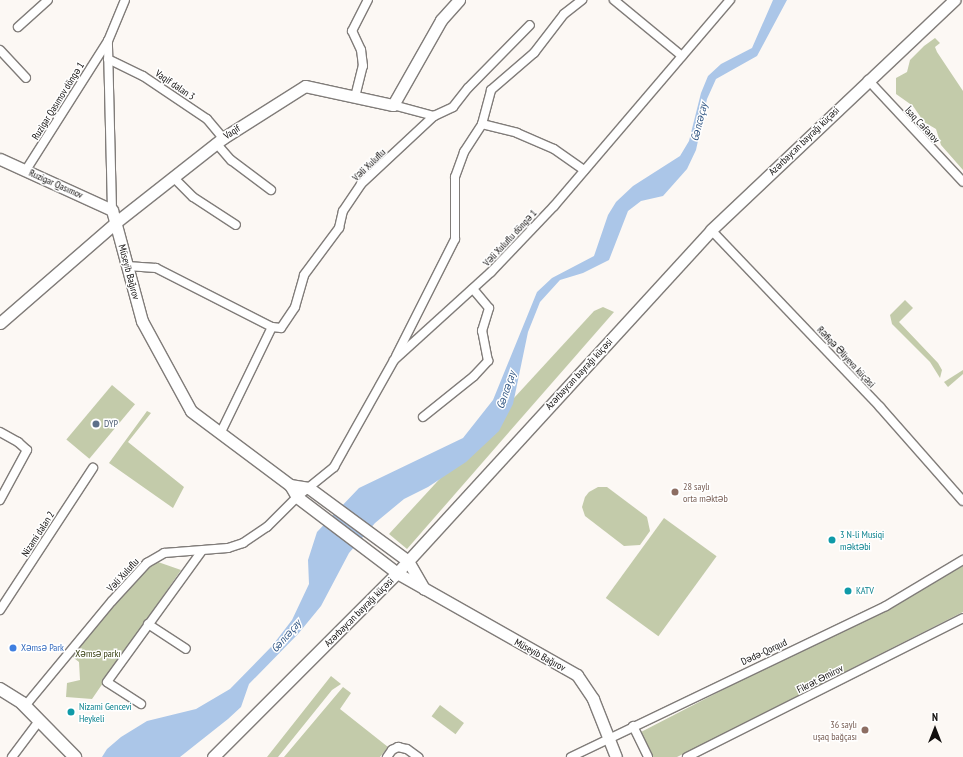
<!DOCTYPE html>
<html>
<head>
<meta charset="utf-8">
<style>
  body { margin:0 }
  #map { position:relative; width:963px; height:757px; overflow:hidden; background:#fcf8f4; font-family:"PT Sans Narrow",sans-serif }
  div>[style] { position:absolute }
  .green>* { inset:0; background:#c3cbaa; transform-origin:0 0 }
  .water>* { inset:0; background:#abc6e8 }
  .roads { filter:drop-shadow(1px 0 #807c79) drop-shadow(-1px 0 #807c79) drop-shadow(0 1px #807c79) drop-shadow(0 -1px #807c79) }
  .street>* { height:8px; margin:-4px; padding:0 4px; transform-origin:4px; border-radius:4px; background:#fff }
  .secondary>* { height:11px; margin:-5.5px; padding:0 5.5px; transform-origin:5.5px; border-radius:5.5px; background:#fff }
  .primary>* { height:12px; margin:-6px; padding:0 6px; transform-origin:6px; border-radius:6px; background:#fff }
  .dots>* { width:11px; height:11px; translate:-50% -50%; box-sizing:border-box; border:2px solid #fff; border-radius:50% }
  span { translate:-50% -50%; white-space:nowrap; text-align:center; line-height:1.15; -webkit-text-stroke:3px #fff; paint-order:stroke }
  .street-label { font-size:10px; color:#110f0e }
  .service-label { font-size:10px; color:#4e5e75 }
  .left { translate:0 -50%; text-align:left }
  .education-label { font-size:10px; color:#785e54 }
  .right { translate:-100% -50%; text-align:right }
  .culture-label { font-size:10px; color:#0d838f }
  .shop-label { font-size:10px; color:#366cbe }
  .park-label { font-size:10px; color:#353d0e }
  .water-label { font-size:11px; color:#325784; font-style:italic }
  .north { position:absolute; left:915px; top:709px; width:40px; height:40px; -webkit-text-stroke:3px #fff; paint-order:stroke; rotate:0deg; font-size:11px; font-weight:700; line-height:16px; text-align:center; color:#110f0e }
  .north::after { content:''; display:block; margin:auto; width:14px; height:18px; background:#110f0e; clip-path:polygon(50% 0,100% 100%,50% 72%,0 100%) }
</style>
</head>
<body>
<div id="map">
  <div class="green">
    <div style="clip-path:polygon(935px 38px,940px 43px,935px 47px,937px 52px,963px 91px,963px 170px,941px 145px,936px 129px,924px 122px,913px 106px,896px 94px,896px 78px,907px 72px,910px 60px,924px 46px)"></div>
    <div style="clip-path:polygon(905px 300px,913px 308px,899px 322px,938px 363px,942px 370px,940px 378px,930px 362px,892px 324px,890px 315px)"></div>
    <div style="clip-path:polygon(603px 307px,614px 312px,407px 549px,389px 534px,594px 311px)"></div>
    <div style="clip-path:polygon(963px 370px,963px 374px,948px 387px,944px 382px)"></div>
    <div style="left:112px;top:385px;width:30px;height:71px;rotate:40deg"></div>
    <div style="clip-path:polygon(147px 411px,151px 413px,128px 442px,184px 487px,173px 508px,109px 463px)"></div>
    <div style="clip-path:polygon(598px 487px,607px 487px,647px 517px,650px 531px,640px 545px,624px 546px,585px 516px,582px 507px,585px 497px,589px 492px)"></div>
    <div style="left:664px;top:518px;width:65px;height:99px;rotate:36deg"></div>
    <div style="clip-path:polygon(158px 562px,181px 570px,92px 699px,66px 697px,67px 683px,80px 680px,79px 662px,70px 655px,148px 564px)"></div>
    <div style="clip-path:polygon(963px 566px,963px 612px,677px 757px,653px 757px,641px 732px)"></div>
    <div style="clip-path:polygon(331px 676px,341px 684px,332px 690px,278px 757px,267px 757px)"></div>
    <div style="clip-path:polygon(343px 687px,351px 693px,340px 709px,388px 747px,380px 757px,284px 757px)"></div>
    <div style="left:440px;top:705px;width:30px;height:14px;rotate:37deg"></div>
  </div>
  <div class="water">
    <div style="clip-path:polygon(773px 0,787px 0,757px 56px,716px 79px,707px 99px,696px 150px,687px 169px,663px 196px,641px 201px,628px 211px,609px 260px,583px 273px,560px 280px,540px 302px,528px 332px,513px 404px,499px 431px,466px 462px,428px 487px,404px 499px,375px 523px,349px 553px,321px 606px,298px 634px,249px 684px,241px 707px,228px 719px,180px 757px,102px 757px,107px 749px,121px 737px,147px 721px,196px 709px,230px 689px,272px 646px,292px 620px,309px 584px,308px 560px,317px 532px,359px 488px,463px 438px,493px 400px,537px 292px,552px 278px,594px 256px,608px 215px,616px 202px,633px 186px,680px 156px,689px 141px,701px 93px,708px 76px,721px 64px,752px 48px)"></div>
  </div>
  <div class="roads">
    <div class="street">
      <div style="left:614px;top:0;width:88px;rotate:39.5deg"></div>
      <div style="left:18px;top:27px;width:40px;rotate:-42deg"></div>
      <div style="left:0;top:50px;width:38px;rotate:47deg"></div>
      <div style="left:108px;top:59px;width:39px;rotate:26deg"></div>
      <div style="left:143px;top:76px;width:77px;rotate:33.9deg"></div>
      <div style="left:207px;top:119px;width:25px;rotate:50deg"></div>
      <div style="left:868px;top:80px;width:139px;rotate:47deg"></div>
      <div style="left:355px;top:97px;width:32px;rotate:-76deg"></div>
      <div style="left:363px;top:66px;width:16px;rotate:-97deg"></div>
      <div style="left:361px;top:50px;width:21px;rotate:-115deg"></div>
      <div style="left:352px;top:31px;width:35px;rotate:-63deg"></div>
      <div style="left:434px;top:116px;width:21px;rotate:-25deg"></div>
      <div style="left:453px;top:107px;width:24px;rotate:-52deg"></div>
      <div style="left:468px;top:88px;width:88px;rotate:-45.5deg"></div>
      <div style="left:482px;top:124px;width:36px;rotate:14deg"></div>
      <div style="left:517px;top:133px;width:40px;rotate:23.4deg"></div>
      <div style="left:554px;top:149px;width:37px;rotate:35deg"></div>
      <div style="left:216px;top:143px;width:23px;rotate:49deg"></div>
      <div style="left:231px;top:160px;width:50px;rotate:36.9deg"></div>
      <div style="left:26px;top:170px;width:153px;rotate:-57.6deg"></div>
      <div style="left:173px;top:177px;width:28px;rotate:45deg"></div>
      <div style="left:193px;top:197px;width:51px;rotate:33.1deg"></div>
      <div style="left:112px;top:210px;width:169px;rotate:-91.4deg"></div>
      <div style="left:108px;top:41px;width:44px;rotate:-67.5deg"></div>
      <div style="left:711px;top:230px;width:245px;rotate:46.3deg"></div>
      <div style="left:880px;top:407px;width:125px;rotate:48.6deg"></div>
      <div style="left:127px;top:266px;width:29px;rotate:4deg"></div>
      <div style="left:156px;top:268px;width:130px;rotate:27deg"></div>
      <div style="left:396px;top:356px;width:131px;rotate:-63.2deg"></div>
      <div style="left:455px;top:239px;width:62px;rotate:-90deg"></div>
      <div style="left:455px;top:177px;width:27px;rotate:-70deg"></div>
      <div style="left:464px;top:152px;width:33px;rotate:-57deg"></div>
      <div style="left:482px;top:124px;width:35px;rotate:-75deg"></div>
      <div style="left:491px;top:90px;width:57px;rotate:-40.7deg"></div>
      <div style="left:534px;top:53px;width:49px;rotate:-52.4deg"></div>
      <div style="left:564px;top:14px;width:23px;rotate:-38deg"></div>
      <div style="left:423px;top:417px;width:65px;rotate:-38.8deg"></div>
      <div style="left:474px;top:376px;width:21px;rotate:-47deg"></div>
      <div style="left:488px;top:361px;width:31px;rotate:-101deg"></div>
      <div style="left:482px;top:331px;width:24px;rotate:-73deg"></div>
      <div style="left:489px;top:308px;width:25px;rotate:-130deg"></div>
      <div style="left:0;top:432px;width:21px;rotate:29deg"></div>
      <div style="left:18px;top:442px;width:12px;rotate:42deg"></div>
      <div style="left:27px;top:450px;width:57px;rotate:118.4deg"></div>
      <div style="left:220px;top:434px;width:119px;rotate:-64.1deg"></div>
      <div style="left:272px;top:327px;width:9px;rotate:6deg"></div>
      <div style="left:281px;top:328px;width:25px;rotate:-56deg"></div>
      <div style="left:295px;top:307px;width:33px;rotate:-74deg"></div>
      <div style="left:304px;top:275px;width:59px;rotate:-53.3deg"></div>
      <div style="left:339px;top:228px;width:17px;rotate:-77deg"></div>
      <div style="left:343px;top:211px;width:32px;rotate:-56deg"></div>
      <div style="left:361px;top:184px;width:100px;rotate:-43deg"></div>
      <div style="left:434px;top:116px;width:42px;rotate:-165deg"></div>
      <div style="left:0;top:610px;width:170px;rotate:-56.8deg"></div>
      <div style="left:148px;top:624px;width:45px;rotate:33.3deg"></div>
      <div style="left:141px;top:704px;width:40px;rotate:-147.1deg"></div>
      <div style="left:107px;top:682px;width:162px;rotate:-54.1deg"></div>
      <div style="left:25px;top:706px;width:136px;rotate:-50.4deg"></div>
      <div style="left:112px;top:601px;width:52px;rotate:-47.4deg"></div>
      <div style="left:147px;top:563px;width:20px;rotate:-30deg"></div>
      <div style="left:164px;top:553px;width:64px;rotate:-4.5deg"></div>
      <div style="left:228px;top:548px;width:16px;rotate:-18deg"></div>
      <div style="left:243px;top:543px;width:29px;rotate:-34deg"></div>
      <div style="left:267px;top:527px;width:42px;rotate:-45deg"></div>
      <div style="left:297px;top:497px;width:48px;rotate:-39deg"></div>
      <div style="left:334px;top:467px;width:123px;rotate:-60.7deg"></div>
      <div style="left:394px;top:360px;width:131px;rotate:-42.2deg"></div>
      <div style="left:491px;top:272px;width:91px;rotate:-46.3deg"></div>
      <div style="left:554px;top:206px;width:271px;rotate:-49.5deg"></div>
      <div style="left:633px;top:726px;width:34px;rotate:64deg"></div>
      <div style="left:12px;top:757px;width:45px;rotate:-53.1deg"></div>
      <div style="left:387px;top:757px;width:9px;rotate:-54deg"></div>
      <div style="left:392px;top:750px;width:7px;rotate:-27deg"></div>
      <div style="left:398px;top:747px;width:9px;rotate:13deg"></div>
      <div style="left:407px;top:749px;width:14px;rotate:36deg"></div>
      <div style="left:571px;top:757px;width:349px;rotate:-25.6deg"></div>
      <div style="left:886px;top:606px;width:90px;rotate:-30.9deg"></div>
      <div style="left:687px;top:757px;width:309px;rotate:-26.7deg"></div>
    </div>
    <div class="secondary">
      <div style="left:0;top:159px;width:123px;rotate:24.5deg"></div>
      <div style="left:112px;top:210px;width:115px;rotate:74.9deg"></div>
      <div style="left:142px;top:321px;width:102px;rotate:61.4deg"></div>
      <div style="left:191px;top:411px;width:124px;rotate:36.8deg"></div>
      <div style="left:290px;top:485px;width:14px;rotate:60deg"></div>
      <div style="left:297px;top:497px;width:126px;rotate:37.2deg"></div>
      <div style="left:397px;top:573px;width:207px;rotate:29.5deg"></div>
      <div style="left:577px;top:675px;width:29px;rotate:56deg"></div>
      <div style="left:593px;top:699px;width:62px;rotate:68.4deg"></div>
      <div style="left:0;top:323px;width:152px;rotate:-41deg"></div>
      <div style="left:115px;top:223px;width:137px;rotate:-38.2deg"></div>
      <div style="left:223px;top:138px;width:97px;rotate:-32.4deg"></div>
      <div style="left:305px;top:86px;width:90px;rotate:12.2deg"></div>
      <div style="left:393px;top:105px;width:98px;rotate:-60.5deg"></div>
      <div style="left:441px;top:20px;width:27px;rotate:-48deg"></div>
      <div style="left:290px;top:485px;width:19px;rotate:9deg"></div>
      <div style="left:309px;top:488px;width:123px;rotate:36.4deg"></div>
      <div style="left:408px;top:561px;width:32px;rotate:60deg"></div>
      <div style="left:213px;top:757px;width:260px;rotate:-45deg"></div>
      <div style="left:397px;top:573px;width:465px;rotate:-47.5deg"></div>
      <div style="left:711px;top:230px;width:335px;rotate:-43.4deg"></div>
    </div>
    <div class="primary">
      <div style="left:0;top:689px;width:26px;rotate:32deg"></div>
      <div style="left:22px;top:703px;width:76px;rotate:45.5deg"></div>
    </div>
  </div>
  <div class="dots">
    <div style="left:96px;top:424px;background:#5c6f8a"></div>
    <div style="left:675px;top:492px;background:#8d6e63"></div>
    <div style="left:832px;top:540px;background:#0f9aa8"></div>
    <div style="left:848px;top:591px;background:#0f9aa8"></div>
    <div style="left:13px;top:648px;background:#3f7fe0"></div>
    <div style="left:71px;top:712px;background:#0f9aa8"></div>
    <div style="left:865px;top:730px;background:#8d6e63"></div>
  </div>
  <div class="street-label">
    <span style="left:175px;top:85px;rotate:34deg">Vaqif dalan 3</span>
    <span style="left:58px;top:101px;rotate:-58deg">Ruzigar Qasımov döngə 1</span>
    <span style="left:922px;top:125px;rotate:47deg">İsaq Cəfərov</span>
    <span style="left:232px;top:132px;rotate:-33deg">Vaqif</span>
    <span style="left:804px;top:141px;rotate:-44deg">Azərbaycan bayrağı küçəsi</span>
    <span style="left:369px;top:165px;rotate:-44deg">Vəli Xuluflu</span>
    <span style="left:56px;top:184px;rotate:24deg">Ruzigar Qasımov</span>
    <span style="left:510px;top:238px;rotate:-47deg">Vəli Xuluflu döngə 1</span>
    <span style="left:129px;top:272px;rotate:75deg">Müseyib Bağırov</span>
    <span style="left:846px;top:357px;rotate:47deg">Rəfiqə Əliyeva küçəsi</span>
    <span style="left:579px;top:374px;rotate:-47deg">Azərbaycan bayrağı küçəsi</span>
    <span style="left:38px;top:534px;rotate:-57deg">Nizami dalan 2</span>
    <span style="left:123px;top:575px;rotate:-47deg">Vəli Xuluflu</span>
    <span style="left:359px;top:612px;rotate:-45deg">Azərbaycan bayrağı küçəsi</span>
    <span style="left:764px;top:652px;rotate:-25deg">Dədə-Qorqud</span>
    <span style="left:540px;top:655px;rotate:29deg">Müseyib Bağırov</span>
    <span style="left:820px;top:679px;rotate:-27deg">Fikrət Əmirov</span>
  </div>
  <div class="service-label">
    <span class="left" style="left:104px;top:424px">DYP</span>
  </div>
  <div class="education-label">
    <span class="left" style="left:683px;top:492px">28 saylı<br>orta məktəb</span>
    <span class="right" style="left:857px;top:730px">36 saylı<br>uşaq bağçası</span>
  </div>
  <div class="culture-label">
    <span class="left" style="left:840px;top:540px">3 N-li Musiqi<br>məktəbi</span>
    <span class="left" style="left:856px;top:591px">KATV</span>
    <span class="left" style="left:79px;top:712px">Nizami Gencevi<br>Heykeli</span>
  </div>
  <div class="shop-label">
    <span class="left" style="left:21px;top:648px">Xəmsə Park</span>
  </div>
  <div class="park-label">
    <span style="left:98px;top:654px">Xəmsə parkı</span>
  </div>
  <div class="water-label">
    <span style="left:699px;top:122px;rotate:-76deg">Gəncəçay</span>
    <span style="left:506px;top:390px;rotate:-71deg">Gəncəçay</span>
    <span style="left:286px;top:636px;rotate:-49deg">Gəncəçay</span>
  </div>
  <div class="north">N</div>
</div>
</body>
</html>
